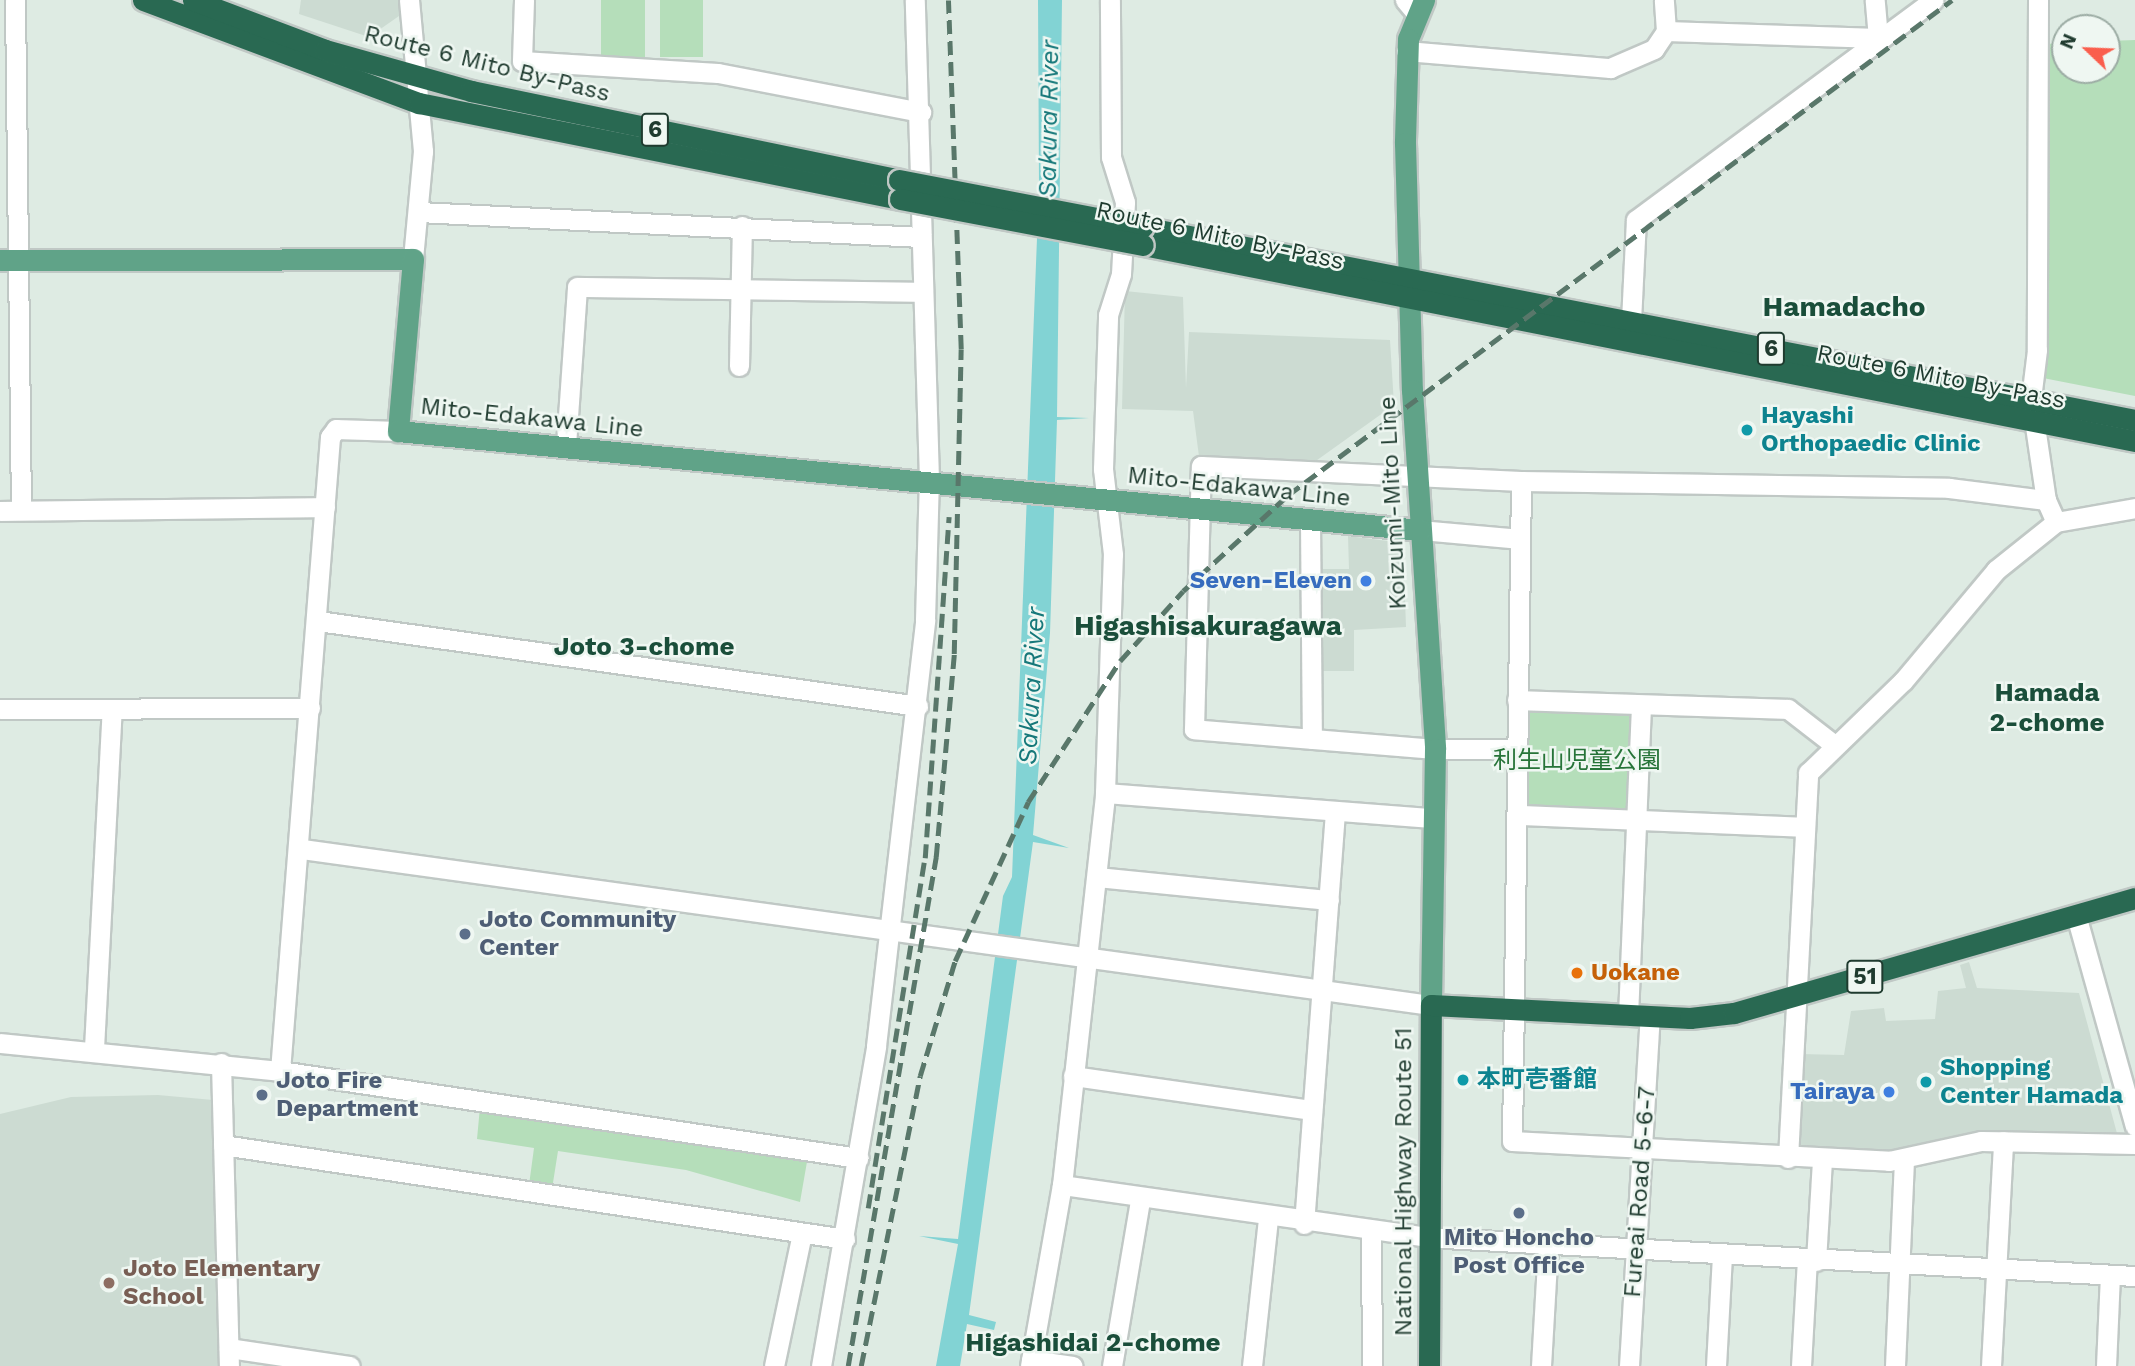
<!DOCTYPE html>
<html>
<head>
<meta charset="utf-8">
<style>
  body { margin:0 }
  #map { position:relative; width:2135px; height:1366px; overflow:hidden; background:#deebe3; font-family:"Work Sans","Noto Sans JP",sans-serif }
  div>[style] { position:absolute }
  .built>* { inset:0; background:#ccdbd2 }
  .green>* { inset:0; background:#b5deba; transform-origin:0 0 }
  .water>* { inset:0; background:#82d3d4 }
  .roads { filter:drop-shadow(2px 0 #c0c8c5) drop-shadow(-2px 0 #c0c8c5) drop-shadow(0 2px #c0c8c5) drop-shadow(0 -2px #c0c8c5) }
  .minor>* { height:19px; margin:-9.5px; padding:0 9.5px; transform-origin:9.5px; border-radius:9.5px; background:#fff }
  .major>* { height:21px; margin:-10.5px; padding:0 10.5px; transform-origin:10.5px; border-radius:10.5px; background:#60a388 }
  .highway>* { height:21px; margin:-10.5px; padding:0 10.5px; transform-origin:10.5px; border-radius:10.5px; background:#296952 }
  .rail>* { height:4.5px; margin-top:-2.25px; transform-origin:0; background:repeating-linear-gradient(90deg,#59776a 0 14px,transparent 0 21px) }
  .bridges { filter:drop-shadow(2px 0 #c0c8c5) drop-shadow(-2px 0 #c0c8c5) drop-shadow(0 2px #c0c8c5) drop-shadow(0 -2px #c0c8c5) }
  .highway-bridge>* { height:21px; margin:-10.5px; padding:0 10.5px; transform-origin:10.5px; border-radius:10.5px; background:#296952 }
  .dots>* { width:19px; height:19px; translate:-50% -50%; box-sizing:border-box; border:4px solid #eff7f2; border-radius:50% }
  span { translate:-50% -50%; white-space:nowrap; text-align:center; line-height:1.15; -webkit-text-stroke:5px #eff7f2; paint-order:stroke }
  .shield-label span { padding:2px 5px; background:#eff7f2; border:2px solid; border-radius:5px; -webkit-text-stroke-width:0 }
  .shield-label { font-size:23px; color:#1f3b2f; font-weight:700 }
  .street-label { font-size:24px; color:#1f3b2f }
  .culture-label { font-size:24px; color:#0d838f; font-weight:700 }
  .left { translate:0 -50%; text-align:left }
  .shop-label { font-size:24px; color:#366cbe; font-weight:700 }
  .right { translate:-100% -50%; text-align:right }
  .park-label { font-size:24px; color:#277439 }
  .service-label { font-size:24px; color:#4e5e75; font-weight:700 }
  .food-label { font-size:24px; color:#c56008; font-weight:700 }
  .education-label { font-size:24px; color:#785e54; font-weight:700 }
  .water-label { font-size:26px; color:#16787a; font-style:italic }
  .neighbourhood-label { font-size:26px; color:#1a4e3a; font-weight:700 }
  .quarter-label { font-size:28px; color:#1a4e3a; font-weight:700 }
  .north { position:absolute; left:2051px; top:14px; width:70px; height:70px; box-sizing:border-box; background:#eff7f2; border:2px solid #9caca4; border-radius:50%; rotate:293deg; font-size:19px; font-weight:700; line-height:28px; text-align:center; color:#1f3b2f }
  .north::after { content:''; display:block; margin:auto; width:24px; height:32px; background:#fa5e4d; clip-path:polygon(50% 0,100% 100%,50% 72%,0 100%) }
</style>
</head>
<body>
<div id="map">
  <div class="built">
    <div style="clip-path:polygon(301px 0,399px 0,399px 16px,369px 37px,299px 14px)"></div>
    <div style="clip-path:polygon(1125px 291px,1183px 297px,1186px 388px,1189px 332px,1390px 340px,1394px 405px,1306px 468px,1200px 464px,1193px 411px,1122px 409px)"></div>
    <div style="clip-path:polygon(1348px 536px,1403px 543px,1406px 627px,1354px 630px,1354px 671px,1317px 671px,1315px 569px,1349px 569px)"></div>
    <div style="clip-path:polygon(1969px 962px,1977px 988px,2079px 993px,2118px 1137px,1897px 1158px,1795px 1154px,1800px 1054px,1844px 1055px,1851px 1011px,1884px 1008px,1886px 1021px,1935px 1019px,1938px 991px,1966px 988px,1960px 965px)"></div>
    <div style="clip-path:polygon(158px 1095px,213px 1100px,219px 1366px,0 1366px,0 1114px,71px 1097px)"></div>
  </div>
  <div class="green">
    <div style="left:601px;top:0;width:44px;height:58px"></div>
    <div style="left:660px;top:0;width:43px;height:57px"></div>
    <div style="clip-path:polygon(2135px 40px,2135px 396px,2043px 378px,2045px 44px,2065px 43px,2065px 70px,2107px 70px,2107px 41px)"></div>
    <div style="left:1526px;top:708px;width:105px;height:98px;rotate:2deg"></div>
    <div style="clip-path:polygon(480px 1107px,808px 1156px,800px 1202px,686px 1170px,558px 1151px,552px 1189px,529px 1185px,534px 1148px,477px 1139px)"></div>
  </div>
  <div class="water">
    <div style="clip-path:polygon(1038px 0,1062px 0,1057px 417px,1089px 418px,1057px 420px,1050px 633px,1033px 835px,1069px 848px,1033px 842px,969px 1315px,996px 1322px,994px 1330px,967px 1324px,960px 1366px,936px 1366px,958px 1244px,919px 1236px,958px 1239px,1003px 896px,1012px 877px,1039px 187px)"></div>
  </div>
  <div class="roads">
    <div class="minor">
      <div style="left:15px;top:0;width:510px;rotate:89.33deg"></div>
      <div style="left:409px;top:0;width:152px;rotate:84.7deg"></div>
      <div style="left:423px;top:151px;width:108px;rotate:95.3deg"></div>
      <div style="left:524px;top:0;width:61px;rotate:91.9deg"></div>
      <div style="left:522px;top:61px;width:196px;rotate:3.5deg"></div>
      <div style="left:718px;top:73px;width:207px;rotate:10.9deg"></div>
      <div style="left:1405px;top:0;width:17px;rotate:50deg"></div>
      <div style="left:2038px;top:0;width:350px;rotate:90.2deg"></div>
      <div style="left:2037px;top:350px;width:49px;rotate:97deg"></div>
      <div style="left:2031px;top:399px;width:102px;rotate:81.6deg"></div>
      <div style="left:1666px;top:31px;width:212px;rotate:1.9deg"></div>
      <div style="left:1878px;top:38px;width:38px;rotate:-95deg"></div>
      <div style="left:1406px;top:51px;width:205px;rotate:4.8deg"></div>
      <div style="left:1610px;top:68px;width:48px;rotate:-23.4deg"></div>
      <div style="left:1654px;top:49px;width:22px;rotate:-56deg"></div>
      <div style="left:1666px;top:31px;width:31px;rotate:-94deg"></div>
      <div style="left:419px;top:212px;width:503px;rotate:2.85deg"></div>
      <div style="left:1631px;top:321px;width:101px;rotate:-87.2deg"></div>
      <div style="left:1636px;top:220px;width:370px;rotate:-36.5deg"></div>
      <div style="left:739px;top:366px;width:140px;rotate:-88.8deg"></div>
      <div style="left:566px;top:445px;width:158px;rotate:-86deg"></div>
      <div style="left:577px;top:287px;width:345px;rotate:0.8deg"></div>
      <div style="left:1521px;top:481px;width:660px;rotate:90.78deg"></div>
      <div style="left:1512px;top:1141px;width:378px;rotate:3deg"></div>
      <div style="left:1889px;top:1161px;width:94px;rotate:-12.3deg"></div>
      <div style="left:1981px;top:1141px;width:154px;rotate:1.1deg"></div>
      <div style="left:0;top:511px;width:325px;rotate:-0.7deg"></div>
      <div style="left:1310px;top:521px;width:218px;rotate:89.5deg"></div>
      <div style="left:1420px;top:530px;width:100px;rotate:5.1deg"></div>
      <div style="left:318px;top:621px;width:606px;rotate:8.06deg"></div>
      <div style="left:1517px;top:700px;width:271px;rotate:1.9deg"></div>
      <div style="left:1788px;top:709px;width:57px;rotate:37.9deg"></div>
      <div style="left:0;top:709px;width:310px;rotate:-0.2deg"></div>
      <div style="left:1517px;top:749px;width:82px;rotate:180deg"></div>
      <div style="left:1435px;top:749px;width:242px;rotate:-175.3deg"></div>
      <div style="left:1194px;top:729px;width:263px;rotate:-88.5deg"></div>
      <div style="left:1201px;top:466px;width:320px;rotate:2.7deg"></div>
      <div style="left:1521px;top:481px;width:428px;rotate:0.9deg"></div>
      <div style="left:1949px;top:488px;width:98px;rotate:7.1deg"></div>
      <div style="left:2046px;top:500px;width:24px;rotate:66deg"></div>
      <div style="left:1105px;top:793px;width:328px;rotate:4.4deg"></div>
      <div style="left:1519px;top:815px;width:285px;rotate:2.4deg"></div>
      <div style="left:302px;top:849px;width:1140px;rotate:7.87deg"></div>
      <div style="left:1097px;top:877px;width:233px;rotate:5.7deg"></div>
      <div style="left:2076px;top:915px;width:219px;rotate:74.4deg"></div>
      <div style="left:1628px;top:1016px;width:310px;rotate:-87.6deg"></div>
      <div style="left:0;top:1043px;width:281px;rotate:5.7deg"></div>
      <div style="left:280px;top:1071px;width:585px;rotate:8.56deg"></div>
      <div style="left:94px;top:1048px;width:339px;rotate:-87deg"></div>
      <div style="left:221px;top:1063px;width:303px;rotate:88.5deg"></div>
      <div style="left:280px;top:1071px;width:636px;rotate:-85.49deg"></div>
      <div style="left:330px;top:437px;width:10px;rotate:-53deg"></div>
      <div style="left:336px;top:429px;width:62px;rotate:1.8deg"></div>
      <div style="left:1073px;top:1076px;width:241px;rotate:8.1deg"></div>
      <div style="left:223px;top:1145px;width:629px;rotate:8.59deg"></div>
      <div style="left:1788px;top:1158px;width:386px;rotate:-87deg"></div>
      <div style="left:1808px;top:773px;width:132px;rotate:-44.1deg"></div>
      <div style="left:1903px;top:681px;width:145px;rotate:-50deg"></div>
      <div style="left:1996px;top:570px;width:77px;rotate:-38.7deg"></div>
      <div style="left:2056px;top:522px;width:80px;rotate:-10deg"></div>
      <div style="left:1062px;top:1185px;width:368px;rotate:8.1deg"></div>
      <div style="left:1426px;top:1237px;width:710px;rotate:3.15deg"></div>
      <div style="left:1304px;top:1224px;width:412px;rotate:-85.7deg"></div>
      <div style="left:1371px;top:1231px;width:135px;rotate:89.6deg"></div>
      <div style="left:1816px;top:1261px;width:101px;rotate:-86.6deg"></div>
      <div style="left:229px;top:1348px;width:122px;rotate:8.5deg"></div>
      <div style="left:1031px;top:1360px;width:42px;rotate:8.1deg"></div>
      <div style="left:774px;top:1366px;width:136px;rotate:-78.1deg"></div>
      <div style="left:821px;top:1366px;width:325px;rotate:-80.2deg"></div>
      <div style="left:876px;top:1046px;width:429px;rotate:-83.4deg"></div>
      <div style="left:925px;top:620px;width:140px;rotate:-88.4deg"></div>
      <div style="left:929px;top:480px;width:480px;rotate:-91.7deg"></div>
      <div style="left:1030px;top:1366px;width:184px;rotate:-80deg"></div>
      <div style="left:1062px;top:1185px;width:394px;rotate:-83.7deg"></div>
      <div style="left:1105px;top:793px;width:239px;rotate:-88.1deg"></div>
      <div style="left:1113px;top:554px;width:86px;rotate:-96.7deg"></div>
      <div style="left:1103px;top:469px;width:154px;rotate:-88.1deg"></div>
      <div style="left:1108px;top:315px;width:43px;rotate:-72.4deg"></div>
      <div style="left:1121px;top:274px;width:72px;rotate:-86.8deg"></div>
      <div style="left:1125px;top:202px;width:47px;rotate:-107.3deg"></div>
      <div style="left:1111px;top:157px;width:157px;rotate:-90.4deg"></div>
      <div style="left:1112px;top:1366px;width:168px;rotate:-80.4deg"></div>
      <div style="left:1252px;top:1366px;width:148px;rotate:-83.8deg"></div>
      <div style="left:1541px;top:1366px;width:122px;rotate:-86.7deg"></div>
      <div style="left:1629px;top:1366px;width:350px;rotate:-86.6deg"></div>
      <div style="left:1716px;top:1366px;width:110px;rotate:-86.9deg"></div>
      <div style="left:1801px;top:1366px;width:106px;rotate:-86.8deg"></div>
      <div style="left:1895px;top:1366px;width:206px;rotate:-87.5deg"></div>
      <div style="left:1991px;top:1366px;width:225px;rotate:-86.9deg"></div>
      <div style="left:2106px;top:1366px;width:91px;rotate:-87.5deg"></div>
    </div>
    <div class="major">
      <div style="left:1424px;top:0;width:42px;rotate:112.3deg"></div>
      <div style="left:1408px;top:39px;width:104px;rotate:91.7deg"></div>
      <div style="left:1405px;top:143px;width:247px;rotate:88.4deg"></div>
      <div style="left:1412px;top:390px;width:360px;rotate:86.3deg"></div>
      <div style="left:1435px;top:749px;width:256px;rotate:90.9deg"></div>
      <div style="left:0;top:260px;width:413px;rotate:-0.1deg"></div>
      <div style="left:413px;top:259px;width:173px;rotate:95deg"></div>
      <div style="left:398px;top:431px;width:1027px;rotate:5.53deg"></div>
    </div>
    <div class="highway">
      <div style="left:143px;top:0;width:295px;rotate:20.5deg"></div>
      <div style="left:419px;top:103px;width:490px;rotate:11.3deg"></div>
      <div style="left:193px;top:0;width:141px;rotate:20.7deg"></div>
      <div style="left:325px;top:50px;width:152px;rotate:15.7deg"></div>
      <div style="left:471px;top:91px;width:437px;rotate:11.7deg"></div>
      <div style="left:1143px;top:227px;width:1011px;rotate:11.01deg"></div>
      <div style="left:1143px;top:245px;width:1011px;rotate:11.18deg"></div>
      <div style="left:1429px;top:1366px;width:361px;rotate:-89.7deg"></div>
      <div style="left:1431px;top:1005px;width:259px;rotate:2.9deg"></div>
      <div style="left:1690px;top:1018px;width:44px;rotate:-6.5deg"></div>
      <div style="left:1734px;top:1013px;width:417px;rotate:-16deg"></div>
    </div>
  </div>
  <div class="rail">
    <div style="left:868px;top:1208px;width:355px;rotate:-80.8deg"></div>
    <div style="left:925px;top:858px;width:342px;rotate:-86deg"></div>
    <div style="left:848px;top:1366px;width:517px;rotate:-80.19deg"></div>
    <div style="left:936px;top:857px;width:204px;rotate:-84.9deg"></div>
    <div style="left:954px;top:654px;width:305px;rotate:-88.7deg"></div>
    <div style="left:961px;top:349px;width:349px;rotate:-92.1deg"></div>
    <div style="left:861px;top:1366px;width:296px;rotate:-78.5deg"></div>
    <div style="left:920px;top:1076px;width:120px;rotate:-73.1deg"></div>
    <div style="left:955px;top:961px;width:175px;rotate:-65.3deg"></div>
    <div style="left:1028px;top:802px;width:168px;rotate:-56.9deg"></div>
    <div style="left:1120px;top:661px;width:94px;rotate:-48deg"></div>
    <div style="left:1183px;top:591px;width:142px;rotate:-42.4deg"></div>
    <div style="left:1288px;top:495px;width:828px;rotate:-36.7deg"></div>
  </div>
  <div class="bridges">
    <div class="highway-bridge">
      <div style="left:899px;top:180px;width:248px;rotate:10.9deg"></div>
      <div style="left:900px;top:199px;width:247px;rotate:10.7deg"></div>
    </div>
  </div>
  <div class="dots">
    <div style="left:1747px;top:430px;background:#0f9aa8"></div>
    <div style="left:1366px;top:581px;background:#3f7fe0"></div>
    <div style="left:465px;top:934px;background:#5c6f8a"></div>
    <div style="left:1577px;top:973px;background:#e8710a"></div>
    <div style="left:1463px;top:1080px;background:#0f9aa8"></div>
    <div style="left:1926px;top:1082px;background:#0f9aa8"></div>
    <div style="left:1889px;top:1092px;background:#3f7fe0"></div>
    <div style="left:262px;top:1095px;background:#5c6f8a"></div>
    <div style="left:1519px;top:1213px;background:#5c6f8a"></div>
    <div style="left:109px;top:1283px;background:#8d6e63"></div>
  </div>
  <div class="shield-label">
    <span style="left:655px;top:130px">6</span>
    <span style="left:1771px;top:349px">6</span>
    <span style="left:1865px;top:977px">51</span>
  </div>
  <div class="street-label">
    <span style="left:487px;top:64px;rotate:14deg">Route 6 Mito By-Pass</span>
    <span style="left:1220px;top:236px;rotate:12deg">Route 6 Mito By-Pass</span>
    <span style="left:1941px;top:377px;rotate:11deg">Route 6 Mito By-Pass</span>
    <span style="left:532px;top:418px;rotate:6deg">Mito-Edakawa Line</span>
    <span style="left:1239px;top:487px;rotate:6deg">Mito-Edakawa Line</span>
    <span style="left:1393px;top:503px;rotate:-93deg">Koizumi-Mito Line</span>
    <span style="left:1404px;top:1182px;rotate:-90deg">National Highway Route 51</span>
    <span style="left:1640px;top:1192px;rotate:-86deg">Fureai Road 5-6-7</span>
  </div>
  <div class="culture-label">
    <span class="left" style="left:1761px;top:430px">Hayashi<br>Orthopaedic Clinic</span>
    <span class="left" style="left:1940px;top:1082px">Shopping<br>Center Hamada</span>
    <span class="left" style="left:1477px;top:1080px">本町壱番館</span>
  </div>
  <div class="shop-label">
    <span class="right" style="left:1352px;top:581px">Seven-Eleven</span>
    <span class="right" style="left:1875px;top:1092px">Tairaya</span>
  </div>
  <div class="park-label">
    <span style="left:1577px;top:761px">利生山児童公園</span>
  </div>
  <div class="service-label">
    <span class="left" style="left:479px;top:934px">Joto Community<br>Center</span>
    <span class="left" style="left:276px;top:1095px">Joto Fire<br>Department</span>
    <span style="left:1519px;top:1252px">Mito Honcho<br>Post Office</span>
  </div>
  <div class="food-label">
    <span class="left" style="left:1591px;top:973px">Uokane</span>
  </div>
  <div class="education-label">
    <span class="left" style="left:123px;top:1283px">Joto Elementary<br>School</span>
  </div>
  <div class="water-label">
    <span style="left:1049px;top:119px;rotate:-89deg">Sakura River</span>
    <span style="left:1032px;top:686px;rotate:-87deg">Sakura River</span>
  </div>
  <div class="neighbourhood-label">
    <span style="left:644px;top:647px">Joto 3-chome</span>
    <span style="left:2047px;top:708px">Hamada<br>2-chome</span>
    <span style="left:1093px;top:1343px">Higashidai 2-chome</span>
  </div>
  <div class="quarter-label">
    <span style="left:1844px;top:307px">Hamadacho</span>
    <span style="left:1208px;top:626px">Higashisakuragawa</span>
  </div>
  <div class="north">N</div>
</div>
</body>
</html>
